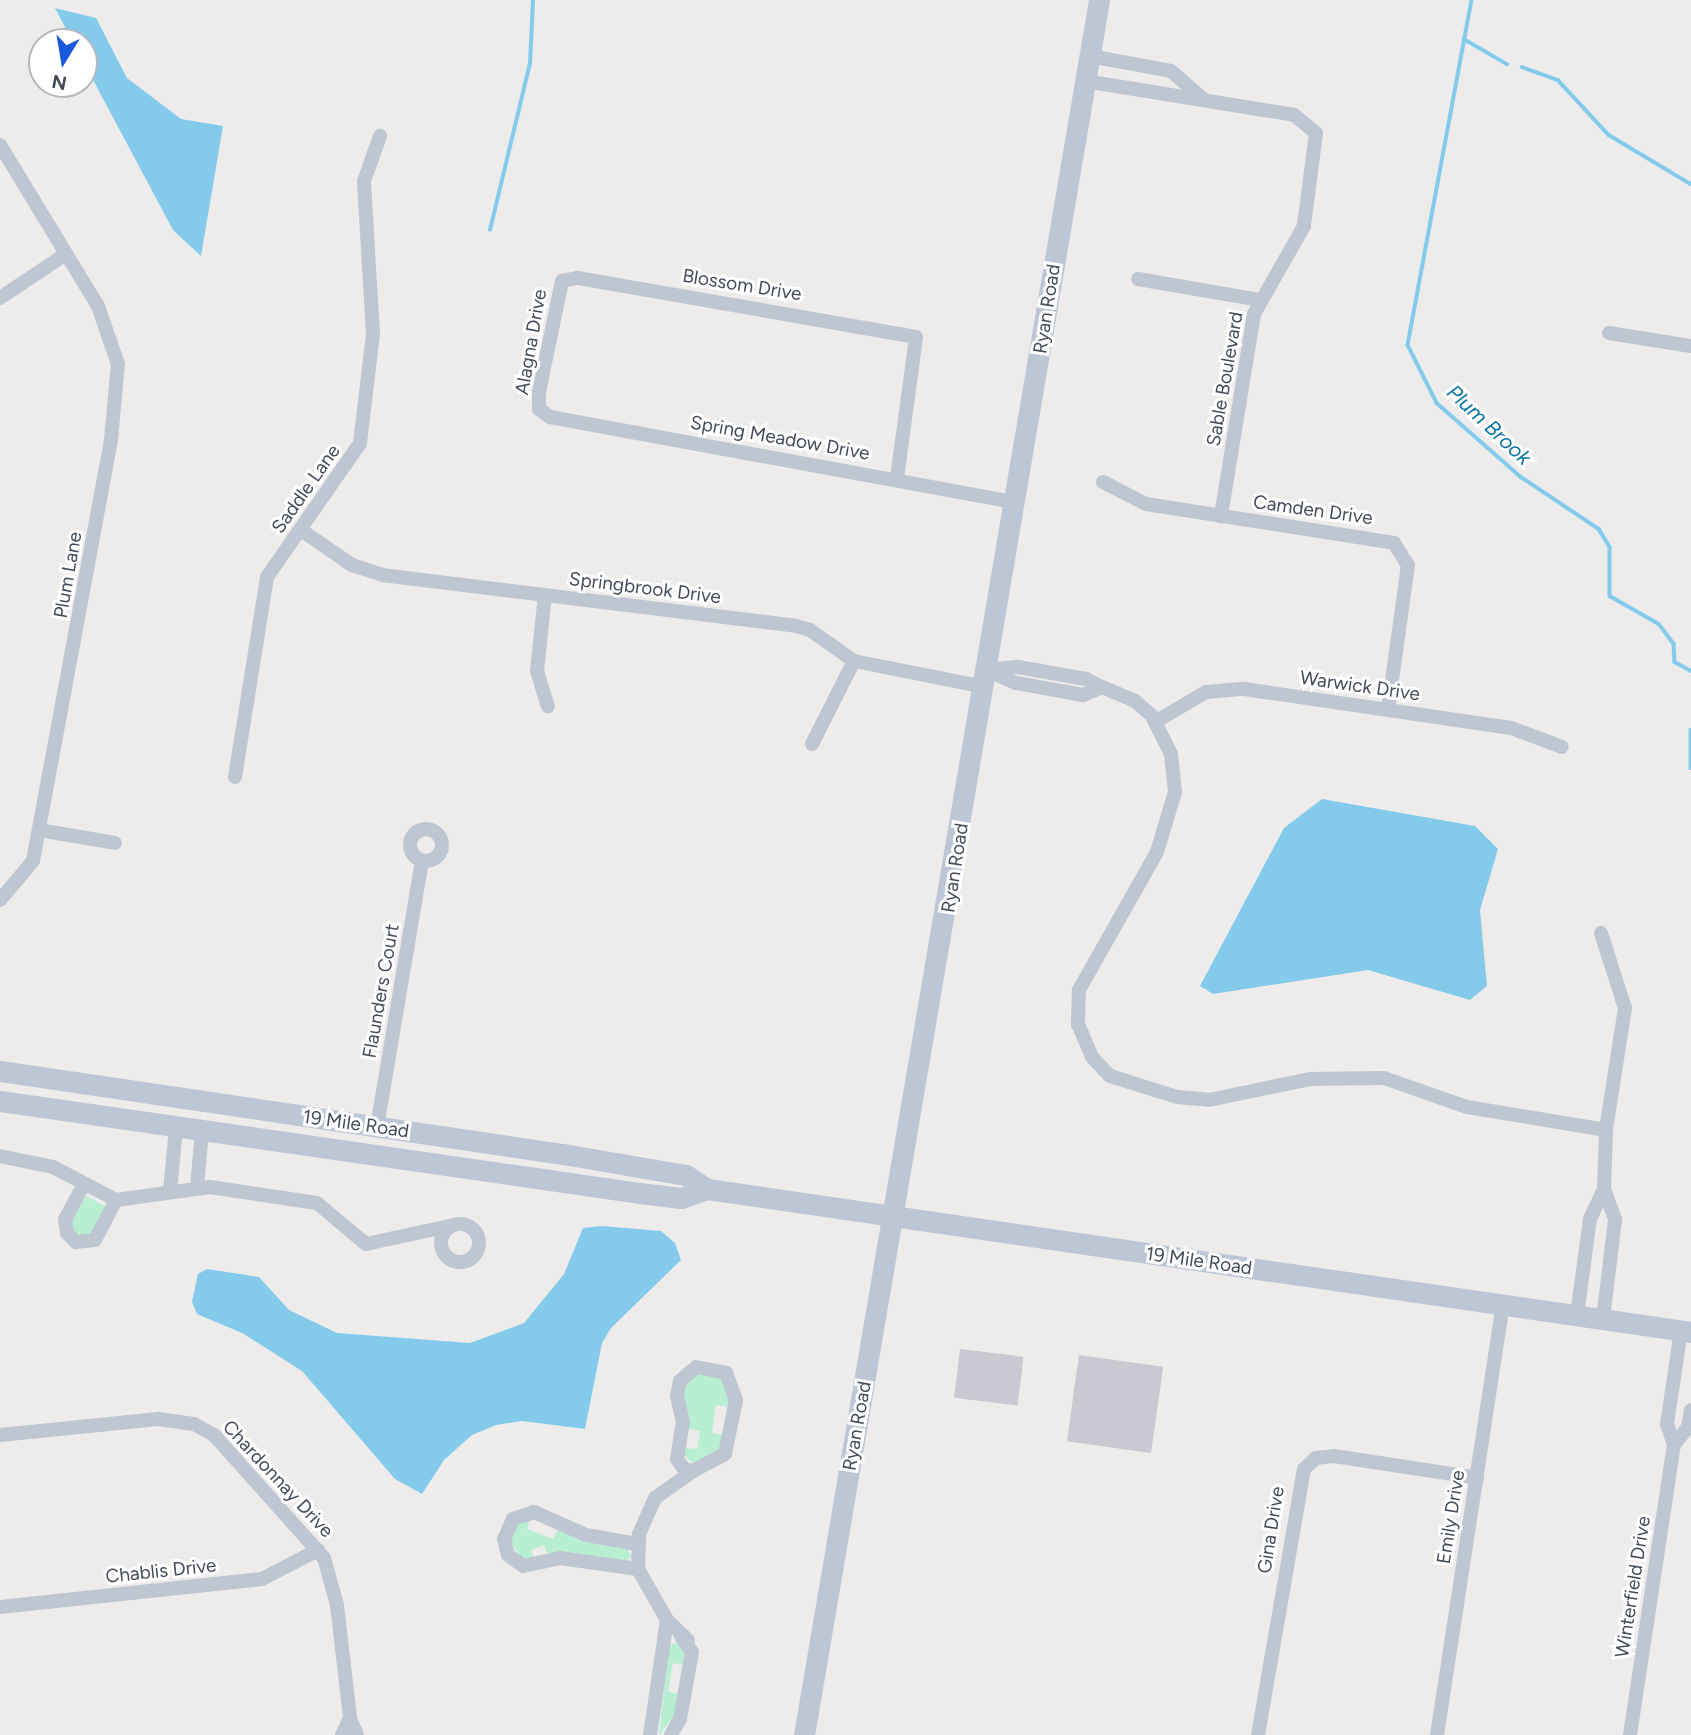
<!DOCTYPE html>
<html>
<head>
<meta charset="utf-8">
<style>
  body { margin:0 }
  #map { position:relative; width:1691px; height:1735px; overflow:hidden; background:#eeebeb; font-family:Figtree,sans-serif }
  div>[style] { position:absolute }
  .green>* { inset:0; background:#b8eed2 }
  .water>* { inset:0; background:#84cbeb }
  .stream>* { height:3.5px; margin:-1.75px; padding:0 1.75px; transform-origin:1.75px; border-radius:1.75px; background:#84cbeb }
  .building>* { inset:0; background:#c8c9d1; transform-origin:0 0 }
  .minor>* { height:14px; margin:-7px; padding:0 7px; transform-origin:7px; border-radius:7px; background:#bec6d1 }
  .minor>.ring { margin:-7px; padding:0; box-sizing:content-box; background:none; border:14px solid #bec6d1; border-radius:50% }
  .secondary>* { height:21px; margin:-10.5px; padding:0 10.5px; transform-origin:10.5px; border-radius:10.5px; background:#bdc6d5 }
  span { translate:-50% -50%; white-space:nowrap; text-align:center; line-height:1.15; -webkit-text-stroke:6px #fff; paint-order:stroke }
  .street-label { font-size:19px; color:#444c58 }
  .water-label { font-size:21px; color:#0b74a4; font-style:italic }
  .north { position:absolute; left:28px; top:28px; width:70px; height:70px; box-sizing:border-box; background:#fff; border:2px solid #b4b7bc; border-radius:50%; rotate:191deg; font-size:19px; font-weight:700; line-height:28px; text-align:center; color:#444c58 }
  .north::after { content:''; display:block; margin:auto; width:24px; height:32px; background:#1858db; clip-path:polygon(50% 0,100% 100%,50% 72%,0 100%) }
</style>
</head>
<body>
<div id="map">
  <div class="green">
    <div style="clip-path:polygon(86px 1196px,107px 1207px,94px 1234px,83px 1239px,72px 1232px,70px 1220px)"></div>
    <div style="clip-path:polygon(702px 1372px,719px 1375px,729px 1387px,729px 1407px,716px 1405px,712px 1433px,724px 1435px,720px 1450px,694px 1464px,684px 1455px,686px 1448px,697px 1449px,700px 1431px,689px 1429px,683px 1397px,688px 1381px)"></div>
    <div style="clip-path:polygon(530px 1518px,527px 1529px,553px 1539px,558px 1529px,581px 1541px,627px 1548px,631px 1556px,625px 1562px,548px 1555px,544px 1545px,531px 1550px,535px 1560px,520px 1557px,510px 1540px,515px 1525px)"></div>
    <div style="clip-path:polygon(679px 1641px,687px 1649px,684px 1665px,673px 1663px,668px 1692px,679px 1694px,675px 1714px,659px 1735px,669px 1646px)"></div>
  </div>
  <div class="water">
    <div style="clip-path:polygon(55px 8px,96px 18px,127px 78px,181px 119px,223px 126px,201px 256px,173px 230px,84px 63px,84px 42px,73px 42px)"></div>
    <div style="clip-path:polygon(1322px 799px,1475px 826px,1498px 849px,1480px 910px,1487px 986px,1470px 1000px,1368px 970px,1213px 994px,1200px 986px,1284px 828px)"></div>
    <div style="clip-path:polygon(602px 1226px,661px 1231px,675px 1243px,681px 1260px,611px 1328px,602px 1343px,585px 1429px,522px 1421px,496px 1425px,472px 1435px,444px 1460px,422px 1494px,395px 1479px,302px 1371px,242px 1333px,197px 1314px,192px 1302px,198px 1274px,207px 1269px,259px 1277px,289px 1310px,337px 1333px,470px 1343px,524px 1323px,564px 1274px,583px 1228px)"></div>
  </div>
  <div class="stream">
    <div style="left:1472px;top:0;width:351px;rotate:100.5deg"></div>
    <div style="left:1408px;top:345px;width:65px;rotate:63.4deg"></div>
    <div style="left:1437px;top:403px;width:112px;rotate:41.4deg"></div>
    <div style="left:1521px;top:477px;width:94px;rotate:33.7deg"></div>
    <div style="left:1599px;top:529px;width:21px;rotate:59deg"></div>
    <div style="left:1610px;top:547px;width:49px;rotate:90deg"></div>
    <div style="left:1610px;top:596px;width:56px;rotate:29.7deg"></div>
    <div style="left:1659px;top:624px;width:25px;rotate:53deg"></div>
    <div style="left:1674px;top:644px;width:18px;rotate:87deg"></div>
    <div style="left:1675px;top:662px;width:18px;rotate:29deg"></div>
    <div style="left:1464px;top:39px;width:50px;rotate:30.2deg"></div>
    <div style="left:1522px;top:67px;width:38px;rotate:20deg"></div>
    <div style="left:1558px;top:80px;width:75px;rotate:47.2deg"></div>
    <div style="left:1609px;top:135px;width:96px;rotate:30.9deg"></div>
    <div style="left:490px;top:230px;width:171px;rotate:-76.5deg"></div>
    <div style="left:530px;top:64px;width:64px;rotate:-87.3deg"></div>
    <div style="left:1691px;top:730px;width:38px;rotate:90deg"></div>
  </div>
  <div class="building">
    <div style="left:960px;top:1349px;width:64px;height:49px;rotate:7deg"></div>
    <div style="left:1079px;top:1355px;width:85px;height:87px;rotate:8deg"></div>
  </div>
  <div class="minor">
    <div style="left:1090px;top:56px;width:82px;rotate:10.5deg"></div>
    <div style="left:1171px;top:71px;width:43px;rotate:41.2deg"></div>
    <div style="left:1085px;top:81px;width:212px;rotate:9.2deg"></div>
    <div style="left:1294px;top:115px;width:28px;rotate:39deg"></div>
    <div style="left:1316px;top:133px;width:94px;rotate:97.4deg"></div>
    <div style="left:1304px;top:226px;width:101px;rotate:119.6deg"></div>
    <div style="left:1254px;top:314px;width:205px;rotate:99.3deg"></div>
    <div style="left:0;top:145px;width:188px;rotate:58.7deg"></div>
    <div style="left:98px;top:306px;width:61px;rotate:71deg"></div>
    <div style="left:118px;top:364px;width:76px;rotate:95.3deg"></div>
    <div style="left:111px;top:440px;width:428px;rotate:100.5deg"></div>
    <div style="left:33px;top:861px;width:51px;rotate:130.2deg"></div>
    <div style="left:1138px;top:279px;width:123px;rotate:9.8deg"></div>
    <div style="left:0;top:298px;width:79px;rotate:-33.7deg"></div>
    <div style="left:1609px;top:333px;width:83px;rotate:9deg"></div>
    <div style="left:897px;top:478px;width:142px;rotate:-82.3deg"></div>
    <div style="left:916px;top:337px;width:344px;rotate:-170.1deg"></div>
    <div style="left:577px;top:278px;width:15px;rotate:169deg"></div>
    <div style="left:562px;top:281px;width:113px;rotate:101.7deg"></div>
    <div style="left:539px;top:392px;width:17px;rotate:90deg"></div>
    <div style="left:539px;top:409px;width:14px;rotate:36deg"></div>
    <div style="left:550px;top:417px;width:473px;rotate:10.4deg"></div>
    <div style="left:1103px;top:482px;width:48px;rotate:27.1deg"></div>
    <div style="left:1146px;top:504px;width:251px;rotate:8.9deg"></div>
    <div style="left:1394px;top:543px;width:26px;rotate:58deg"></div>
    <div style="left:1408px;top:565px;width:145px;rotate:97.9deg"></div>
    <div style="left:301px;top:530px;width:62px;rotate:34.5deg"></div>
    <div style="left:352px;top:565px;width:32px;rotate:18deg"></div>
    <div style="left:382px;top:575px;width:417px;rotate:7deg"></div>
    <div style="left:796px;top:626px;width:15px;rotate:16deg"></div>
    <div style="left:810px;top:630px;width:54px;rotate:35.2deg"></div>
    <div style="left:854px;top:661px;width:134px;rotate:11.2deg"></div>
    <div style="left:545px;top:595px;width:76px;rotate:96deg"></div>
    <div style="left:537px;top:671px;width:37px;rotate:73deg"></div>
    <div style="left:1018px;top:667px;width:69px;rotate:10deg"></div>
    <div style="left:1086px;top:679px;width:18px;rotate:27deg"></div>
    <div style="left:1102px;top:687px;width:21px;rotate:157deg"></div>
    <div style="left:1083px;top:695px;width:68px;rotate:-169.8deg"></div>
    <div style="left:1016px;top:683px;width:32px;rotate:-156deg"></div>
    <div style="left:987px;top:670px;width:31px;rotate:-6deg"></div>
    <div style="left:1102px;top:687px;width:36px;rotate:23deg"></div>
    <div style="left:1135px;top:701px;width:23px;rotate:41deg"></div>
    <div style="left:1152px;top:716px;width:42px;rotate:63.4deg"></div>
    <div style="left:1171px;top:754px;width:38px;rotate:84deg"></div>
    <div style="left:1175px;top:792px;width:63px;rotate:106.7deg"></div>
    <div style="left:1157px;top:852px;width:159px;rotate:119.5deg"></div>
    <div style="left:1079px;top:990px;width:34px;rotate:92deg"></div>
    <div style="left:1078px;top:1024px;width:36px;rotate:67deg"></div>
    <div style="left:1092px;top:1057px;width:26px;rotate:47deg"></div>
    <div style="left:1110px;top:1076px;width:70px;rotate:17.4deg"></div>
    <div style="left:1177px;top:1097px;width:32px;rotate:5deg"></div>
    <div style="left:1209px;top:1100px;width:103px;rotate:-11.7deg"></div>
    <div style="left:1310px;top:1079px;width:74px;rotate:-0.8deg"></div>
    <div style="left:1384px;top:1078px;width:88px;rotate:19.3deg"></div>
    <div style="left:1467px;top:1107px;width:141px;rotate:9.4deg"></div>
    <div style="left:1155px;top:722px;width:59px;rotate:-30.5deg"></div>
    <div style="left:1206px;top:692px;width:38px;rotate:-5deg"></div>
    <div style="left:1244px;top:689px;width:270px;rotate:8.3deg"></div>
    <div style="left:1511px;top:728px;width:54px;rotate:20.4deg"></div>
    <div style="left:812px;top:744px;width:93px;rotate:-63.2deg"></div>
    <div style="left:235px;top:777px;width:203px;rotate:-80.9deg"></div>
    <div style="left:267px;top:577px;width:163px;rotate:-55.2deg"></div>
    <div style="left:360px;top:443px;width:110px;rotate:-83.2deg"></div>
    <div style="left:373px;top:334px;width:153px;rotate:-93.4deg"></div>
    <div style="left:364px;top:181px;width:48px;rotate:-70.4deg"></div>
    <div class="ring" style="left:410px;top:829px;width:18px;height:18px"></div>
    <div style="left:39px;top:830px;width:77px;rotate:9.7deg"></div>
    <div style="left:1601px;top:933px;width:79px;rotate:72.3deg"></div>
    <div style="left:1625px;top:1008px;width:123px;rotate:98.9deg"></div>
    <div style="left:1606px;top:1130px;width:59px;rotate:91.9deg"></div>
    <div style="left:1604px;top:1189px;width:33px;rotate:70deg"></div>
    <div style="left:1615px;top:1220px;width:100px;rotate:96.9deg"></div>
    <div style="left:377px;top:1127px;width:270px;rotate:-80.4deg"></div>
    <div style="left:0;top:1156px;width:54px;rotate:11.7deg"></div>
    <div style="left:53px;top:1167px;width:71px;rotate:27.6deg"></div>
    <div style="left:116px;top:1200px;width:95px;rotate:-7.9deg"></div>
    <div style="left:210px;top:1187px;width:108px;rotate:8.5deg"></div>
    <div style="left:317px;top:1203px;width:64px;rotate:39.9deg"></div>
    <div style="left:366px;top:1244px;width:90px;rotate:-12.2deg"></div>
    <div style="left:84px;top:1184px;width:40px;rotate:118deg"></div>
    <div style="left:65px;top:1219px;width:14px;rotate:82deg"></div>
    <div style="left:67px;top:1233px;width:13px;rotate:45deg"></div>
    <div style="left:76px;top:1242px;width:19px;rotate:-6deg"></div>
    <div style="left:95px;top:1240px;width:45px;rotate:-62.3deg"></div>
    <div style="left:197px;top:1187px;width:56px;rotate:-84.9deg"></div>
    <div style="left:170px;top:1192px;width:65px;rotate:-84.7deg"></div>
    <div class="ring" style="left:441px;top:1224px;width:24px;height:24px"></div>
    <div style="left:1577px;top:1315px;width:97px;rotate:-82.3deg"></div>
    <div style="left:1590px;top:1219px;width:33px;rotate:-65deg"></div>
    <div style="left:696px;top:1367px;width:31px;rotate:11deg"></div>
    <div style="left:726px;top:1373px;width:29px;rotate:70deg"></div>
    <div style="left:736px;top:1400px;width:55px;rotate:101.5deg"></div>
    <div style="left:725px;top:1454px;width:36px;rotate:152deg"></div>
    <div style="left:693px;top:1471px;width:9px;rotate:-167deg"></div>
    <div style="left:684px;top:1469px;width:12px;rotate:-125deg"></div>
    <div style="left:677px;top:1459px;width:37px;rotate:-81deg"></div>
    <div style="left:683px;top:1422px;width:27px;rotate:-103deg"></div>
    <div style="left:677px;top:1396px;width:15px;rotate:-79deg"></div>
    <div style="left:680px;top:1381px;width:21px;rotate:-41deg"></div>
    <div style="left:0;top:1435px;width:159px;rotate:-5.8deg"></div>
    <div style="left:158px;top:1419px;width:36px;rotate:8deg"></div>
    <div style="left:194px;top:1424px;width:23px;rotate:29deg"></div>
    <div style="left:214px;top:1435px;width:165px;rotate:48.2deg"></div>
    <div style="left:324px;top:1558px;width:49px;rotate:74.5deg"></div>
    <div style="left:337px;top:1605px;width:114px;rotate:83.4deg"></div>
    <div style="left:1674px;top:1445px;width:23px;rotate:-52deg"></div>
    <div style="left:1688px;top:1427px;width:17px;rotate:-80deg"></div>
    <div style="left:637px;top:1544px;width:52px;rotate:-170deg"></div>
    <div style="left:586px;top:1535px;width:57px;rotate:-156.1deg"></div>
    <div style="left:534px;top:1512px;width:22px;rotate:162deg"></div>
    <div style="left:513px;top:1519px;width:22px;rotate:114deg"></div>
    <div style="left:504px;top:1539px;width:16px;rotate:76deg"></div>
    <div style="left:508px;top:1555px;width:19px;rotate:36deg"></div>
    <div style="left:523px;top:1566px;width:38px;rotate:-12deg"></div>
    <div style="left:560px;top:1558px;width:79px;rotate:8deg"></div>
    <div style="left:0;top:1607px;width:263px;rotate:-6.1deg"></div>
    <div style="left:262px;top:1579px;width:63px;rotate:-27.4deg"></div>
    <div style="left:667px;top:1620px;width:59px;rotate:-119.6deg"></div>
    <div style="left:638px;top:1569px;width:35px;rotate:-88deg"></div>
    <div style="left:639px;top:1534px;width:39px;rotate:-66deg"></div>
    <div style="left:655px;top:1498px;width:47px;rotate:-35.4deg"></div>
    <div style="left:342px;top:1735px;width:19px;rotate:-65deg"></div>
    <div style="left:350px;top:1718px;width:18px;rotate:68deg"></div>
    <div style="left:650px;top:1735px;width:116px;rotate:-81.6deg"></div>
    <div style="left:667px;top:1620px;width:29px;rotate:44deg"></div>
    <div style="left:671px;top:1735px;width:18px;rotate:-61deg"></div>
    <div style="left:680px;top:1719px;width:68px;rotate:-79.8deg"></div>
    <div style="left:692px;top:1652px;width:19px;rotate:-125deg"></div>
    <div style="left:1258px;top:1735px;width:270px;rotate:-80.2deg"></div>
    <div style="left:1304px;top:1469px;width:16px;rotate:-43deg"></div>
    <div style="left:1316px;top:1458px;width:18px;rotate:-6deg"></div>
    <div style="left:1334px;top:1456px;width:145px;rotate:8.7deg"></div>
    <div style="left:1437px;top:1735px;width:435px;rotate:-81.3deg"></div>
    <div style="left:1630px;top:1735px;width:293px;rotate:-81.4deg"></div>
    <div style="left:1674px;top:1445px;width:22px;rotate:-108deg"></div>
    <div style="left:1667px;top:1424px;width:95px;rotate:-81.5deg"></div>
  </div>
  <div class="secondary">
    <div style="left:0;top:1071px;width:569px;rotate:8.39deg"></div>
    <div style="left:563px;top:1154px;width:125px;rotate:9.7deg"></div>
    <div style="left:686px;top:1175px;width:25px;rotate:34deg"></div>
    <div style="left:0;top:1101px;width:647px;rotate:8.18deg"></div>
    <div style="left:640px;top:1193px;width:41px;rotate:7deg"></div>
    <div style="left:681px;top:1198px;width:28px;rotate:-19deg"></div>
    <div style="left:707px;top:1189px;width:994px;rotate:8.27deg"></div>
    <div style="left:804px;top:1735px;width:1760px;rotate:-80.35deg"></div>
  </div>
  <div class="street-label">
    <span style="left:742px;top:285px;rotate:9deg">Blossom Drive</span>
    <span style="left:1047px;top:309px;rotate:-81deg">Ryan Road</span>
    <span style="left:531px;top:342px;rotate:-80deg">Alagna Drive</span>
    <span style="left:1225px;top:379px;rotate:-80deg">Sable Boulevard</span>
    <span style="left:780px;top:438px;rotate:10deg">Spring Meadow Drive</span>
    <span style="left:306px;top:489px;rotate:-55deg">Saddle Lane</span>
    <span style="left:1313px;top:510px;rotate:8deg">Camden Drive</span>
    <span style="left:68px;top:575px;rotate:-80deg">Plum Lane</span>
    <span style="left:645px;top:588px;rotate:7deg">Springbrook Drive</span>
    <span style="left:1360px;top:686px;rotate:8deg">Warwick Drive</span>
    <span style="left:955px;top:868px;rotate:-81deg">Ryan Road</span>
    <span style="left:381px;top:991px;rotate:-80deg">Flaunders Court</span>
    <span style="left:356px;top:1124px;rotate:8deg">19 Mile Road</span>
    <span style="left:1199px;top:1261px;rotate:8deg">19 Mile Road</span>
    <span style="left:857px;top:1426px;rotate:-80deg">Ryan Road</span>
    <span style="left:278px;top:1479px;rotate:47deg">Chardonnay Drive</span>
    <span style="left:1451px;top:1517px;rotate:-81deg">Emily Drive</span>
    <span style="left:1271px;top:1530px;rotate:-81deg">Gina Drive</span>
    <span style="left:161px;top:1571px;rotate:-6deg">Chablis Drive</span>
    <span style="left:1633px;top:1587px;rotate:-81deg">Winterfield Drive</span>
  </div>
  <div class="water-label">
    <span style="left:1489px;top:425px;rotate:43deg">Plum Brook</span>
  </div>
  <div class="north">N</div>
</div>
</body>
</html>
